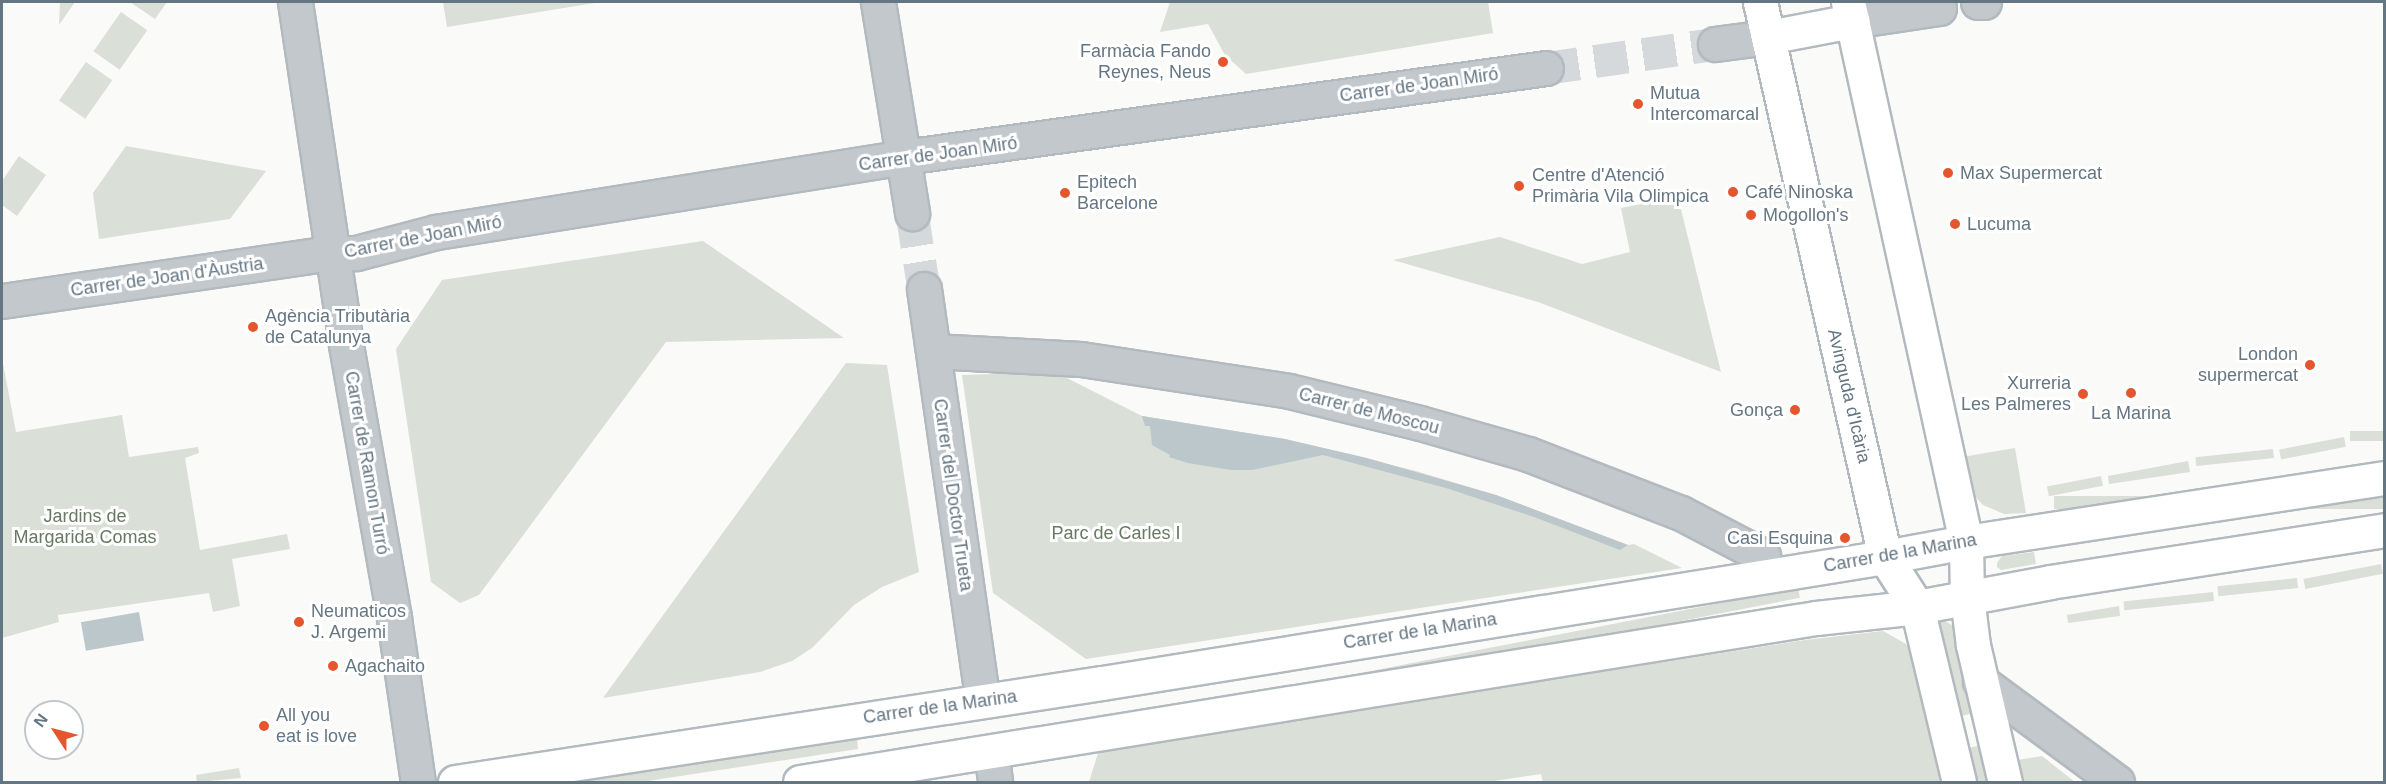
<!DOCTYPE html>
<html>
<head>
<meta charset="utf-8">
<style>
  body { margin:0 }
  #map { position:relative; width:2386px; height:784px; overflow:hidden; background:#fafaf8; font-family:Helvetica,sans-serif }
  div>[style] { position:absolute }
  .green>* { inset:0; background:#dadfd7; transform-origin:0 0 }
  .water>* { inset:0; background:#bbc7cb; transform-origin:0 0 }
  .street-tunnel>* { height:33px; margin-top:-16.5px; transform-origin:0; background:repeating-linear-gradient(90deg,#d5d9db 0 33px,transparent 0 49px) }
  .roads { filter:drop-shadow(2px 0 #b3babf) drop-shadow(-2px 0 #b3babf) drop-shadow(0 2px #b3babf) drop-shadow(0 -2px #b3babf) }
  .street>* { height:33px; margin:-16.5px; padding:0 16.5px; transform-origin:16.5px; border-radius:16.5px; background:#c3c8cc }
  .secondary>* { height:33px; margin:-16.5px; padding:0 16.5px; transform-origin:16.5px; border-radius:16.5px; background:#fff }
  .dots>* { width:16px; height:16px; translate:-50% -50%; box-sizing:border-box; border:3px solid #fff; border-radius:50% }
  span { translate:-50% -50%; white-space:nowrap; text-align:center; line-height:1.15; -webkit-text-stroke:6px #fff; paint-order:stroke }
  .poi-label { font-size:18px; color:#657683 }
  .right { translate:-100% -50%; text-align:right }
  .left { translate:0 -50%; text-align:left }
  .street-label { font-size:18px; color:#657683 }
  .park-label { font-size:18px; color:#687a64 }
  .frame { position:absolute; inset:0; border:3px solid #657683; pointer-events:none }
  .north { position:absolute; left:24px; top:700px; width:60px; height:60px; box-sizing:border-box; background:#fff; border:2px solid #c1c8cd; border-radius:50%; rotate:306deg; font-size:16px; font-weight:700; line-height:24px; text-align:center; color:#657683 }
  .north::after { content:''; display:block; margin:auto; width:21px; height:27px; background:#e4572e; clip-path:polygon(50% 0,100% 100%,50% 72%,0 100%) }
</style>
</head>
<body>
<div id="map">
  <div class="green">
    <div style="clip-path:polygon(60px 2px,75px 2px,59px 25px)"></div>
    <div style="clip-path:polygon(130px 2px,167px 2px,155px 19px)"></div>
    <div style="clip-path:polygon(443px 2px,601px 2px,447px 27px)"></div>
    <div style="clip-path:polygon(1170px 2px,1488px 2px,1493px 33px,1246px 74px,1225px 55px,1208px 24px,1160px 32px)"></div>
    <div style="left:121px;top:12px;width:32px;height:48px;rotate:35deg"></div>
    <div style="left:86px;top:62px;width:32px;height:47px;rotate:35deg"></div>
    <div style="clip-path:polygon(126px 146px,266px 171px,230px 219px,99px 239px,93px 193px)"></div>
    <div style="clip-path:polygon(19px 156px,46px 175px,17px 216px,2px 205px,2px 181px)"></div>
    <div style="clip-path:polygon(1678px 197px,1721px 372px,1538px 302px,1393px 260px,1500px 237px,1582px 264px,1630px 252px,1621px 208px)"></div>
    <div style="clip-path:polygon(703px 241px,844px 338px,666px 342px,479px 595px,460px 603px,431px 582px,396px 349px,442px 280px)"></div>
    <div style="clip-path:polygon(2px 358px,16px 432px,122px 415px,129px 457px,198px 447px,199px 453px,185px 458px,200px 550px,287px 534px,290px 549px,232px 559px,240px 606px,213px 612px,209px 593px,58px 615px,59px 622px,2px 638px)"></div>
    <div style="clip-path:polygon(846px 363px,887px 365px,919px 572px,882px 587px,854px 605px,812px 648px,792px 661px,760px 672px,603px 698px)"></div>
    <div style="clip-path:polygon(1055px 372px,1142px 416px,1285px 439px,1416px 471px,1496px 495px,1628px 545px,1634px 544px,1682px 568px,1086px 659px,993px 593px,962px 375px)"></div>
    <div style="left:2384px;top:431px;width:10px;height:34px;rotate:90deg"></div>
    <div style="left:2344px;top:437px;width:10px;height:66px;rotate:79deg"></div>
    <div style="clip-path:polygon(2015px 448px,2026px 513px,2004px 514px,1983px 505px,1970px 491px,1962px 457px)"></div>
    <div style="left:2273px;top:449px;width:9px;height:78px;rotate:84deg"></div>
    <div style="clip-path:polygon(2188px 461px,2190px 472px,2109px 484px,2108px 476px)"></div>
    <div style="left:2101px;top:476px;width:10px;height:55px;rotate:79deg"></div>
    <div style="left:2384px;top:496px;width:13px;height:330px;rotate:90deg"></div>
    <div style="clip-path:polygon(2034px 552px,2036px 564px,2001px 570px,1997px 567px,1997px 563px,2002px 556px)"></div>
    <div style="left:2381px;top:564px;width:10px;height:79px;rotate:79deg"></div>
    <div style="left:2297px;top:578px;width:10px;height:80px;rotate:84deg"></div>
    <div style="left:1798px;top:588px;width:10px;height:692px;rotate:79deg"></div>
    <div style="left:2213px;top:592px;width:9px;height:90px;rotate:84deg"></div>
    <div style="clip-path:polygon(2119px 606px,2120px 616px,2068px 623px,2067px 615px)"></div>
    <div style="clip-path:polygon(1943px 620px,1952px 625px,1974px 713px,1957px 717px,1938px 623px)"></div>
    <div style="clip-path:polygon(1883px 631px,1906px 644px,1918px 663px,1943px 782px,1543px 782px,1541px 774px,1487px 782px,1089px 782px,1099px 750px,1805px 640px)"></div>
    <div style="clip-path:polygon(857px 737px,858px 749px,641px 782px,567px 782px)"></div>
    <div style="left:1981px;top:745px;width:38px;height:17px;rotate:76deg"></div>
    <div style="clip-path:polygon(2042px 756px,2075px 782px,2005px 782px,2000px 763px)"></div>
    <div style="clip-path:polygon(239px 768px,241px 778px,197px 782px,196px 775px)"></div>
  </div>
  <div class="water">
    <div style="clip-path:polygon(1142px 416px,1285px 439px,1367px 458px,1496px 495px,1628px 545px,1620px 550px,1534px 517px,1446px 488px,1323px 455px,1252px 470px,1231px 470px,1188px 463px,1169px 457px,1170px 455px,1152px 445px,1150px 426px,1145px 426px)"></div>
    <div style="left:139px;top:612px;width:29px;height:59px;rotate:80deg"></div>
  </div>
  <div class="street-tunnel">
    <div style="left:1546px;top:68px;width:171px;rotate:-8.1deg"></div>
    <div style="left:912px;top:213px;width:77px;rotate:81deg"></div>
  </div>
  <div class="roads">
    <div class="street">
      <div style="left:295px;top:2px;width:347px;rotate:81.5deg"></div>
      <div style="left:346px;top:345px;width:277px;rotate:80deg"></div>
      <div style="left:394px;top:618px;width:166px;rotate:81.7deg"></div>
      <div style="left:878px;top:2px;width:214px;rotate:80.8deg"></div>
      <div style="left:1978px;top:2px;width:6px"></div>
      <div style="left:1852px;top:21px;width:88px;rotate:-8.5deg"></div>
      <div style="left:1715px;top:44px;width:53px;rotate:-7.5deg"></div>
      <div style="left:924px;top:289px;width:416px;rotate:81.9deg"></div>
      <div style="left:2px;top:301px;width:333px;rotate:-8.3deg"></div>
      <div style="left:332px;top:253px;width:24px"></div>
      <div style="left:356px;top:253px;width:83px;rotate:-14.7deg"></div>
      <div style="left:436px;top:232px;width:474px;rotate:-9.1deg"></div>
      <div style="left:904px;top:157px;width:648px;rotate:-7.89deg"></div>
      <div style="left:933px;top:351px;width:148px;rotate:3.1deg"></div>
      <div style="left:1081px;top:359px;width:210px;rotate:8.7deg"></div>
      <div style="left:1289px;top:391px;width:135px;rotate:13.7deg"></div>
      <div style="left:1420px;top:423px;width:112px;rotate:16deg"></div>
      <div style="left:1528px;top:454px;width:164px;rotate:21.1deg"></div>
      <div style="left:1681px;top:513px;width:93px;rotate:27.7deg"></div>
      <div style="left:1763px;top:556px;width:20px;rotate:81deg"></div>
      <div style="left:1980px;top:681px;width:170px;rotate:36.4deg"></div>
      <div style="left:991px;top:752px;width:30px;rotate:82deg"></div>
    </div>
    <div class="secondary">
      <div style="left:1760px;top:2px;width:569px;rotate:77.31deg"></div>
      <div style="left:1885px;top:557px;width:59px;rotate:57.4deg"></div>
      <div style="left:1917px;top:607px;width:180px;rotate:76.5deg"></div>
      <div style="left:1848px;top:2px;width:553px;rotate:77.67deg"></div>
      <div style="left:1966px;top:542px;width:55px;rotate:89deg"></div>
      <div style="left:1967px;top:597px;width:48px;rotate:82.9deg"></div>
      <div style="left:1973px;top:645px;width:141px;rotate:76.9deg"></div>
      <div style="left:1768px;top:37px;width:86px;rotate:-10.8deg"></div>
      <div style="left:455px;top:782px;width:655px;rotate:-8.7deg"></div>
      <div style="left:1102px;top:683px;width:793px;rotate:-9.14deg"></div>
      <div style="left:1885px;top:557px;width:82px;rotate:-10.5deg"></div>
      <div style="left:1966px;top:542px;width:423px;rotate:-8.7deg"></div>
      <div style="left:800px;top:782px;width:1029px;rotate:-9.17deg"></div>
      <div style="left:1816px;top:618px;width:102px;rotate:-6.2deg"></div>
      <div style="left:1917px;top:607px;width:135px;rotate:-10.6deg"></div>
      <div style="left:2050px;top:582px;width:338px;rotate:-8.8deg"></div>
    </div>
  </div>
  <div class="dots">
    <div style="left:1223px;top:62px;background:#e4572e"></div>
    <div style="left:1638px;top:104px;background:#e4572e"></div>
    <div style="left:1948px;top:173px;background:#e4572e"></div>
    <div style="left:1519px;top:186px;background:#e4572e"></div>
    <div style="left:1733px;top:192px;background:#e4572e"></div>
    <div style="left:1065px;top:193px;background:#e4572e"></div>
    <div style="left:1751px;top:215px;background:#e4572e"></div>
    <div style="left:1955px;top:224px;background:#e4572e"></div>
    <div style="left:253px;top:327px;background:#e4572e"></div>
    <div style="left:2310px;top:365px;background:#e4572e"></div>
    <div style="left:2131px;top:393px;background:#e4572e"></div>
    <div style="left:2083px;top:394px;background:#e4572e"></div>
    <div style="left:1795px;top:410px;background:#e4572e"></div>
    <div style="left:1845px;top:538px;background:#e4572e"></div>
    <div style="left:299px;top:622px;background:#e4572e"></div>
    <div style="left:333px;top:666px;background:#e4572e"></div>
    <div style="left:264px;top:726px;background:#e4572e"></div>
  </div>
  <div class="poi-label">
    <span class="right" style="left:1211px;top:62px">Farmàcia Fando<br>Reynes, Neus</span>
    <span class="left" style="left:1650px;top:104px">Mutua<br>Intercomarcal</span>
    <span class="left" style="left:1960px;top:173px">Max Supermercat</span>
    <span class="left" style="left:1532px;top:186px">Centre d'Atenció<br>Primària Vila Olimpica</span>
    <span class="left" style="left:1077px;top:193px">Epitech<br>Barcelone</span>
    <span class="left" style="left:1745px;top:192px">Café Ninoska</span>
    <span class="left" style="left:1763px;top:215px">Mogollon's</span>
    <span class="left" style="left:1967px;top:224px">Lucuma</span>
    <span class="left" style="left:265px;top:327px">Agència Tributària<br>de Catalunya</span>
    <span class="right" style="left:2298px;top:365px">London<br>supermercat</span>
    <span class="right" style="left:2071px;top:394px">Xurreria<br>Les Palmeres</span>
    <span class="right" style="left:1783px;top:410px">Gonça</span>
    <span style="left:2131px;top:413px">La Marina</span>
    <span class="right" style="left:1833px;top:538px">Casi Esquina</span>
    <span class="left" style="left:311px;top:622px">Neumaticos<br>J. Argemi</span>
    <span class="left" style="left:345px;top:666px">Agachaito</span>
    <span class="left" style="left:276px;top:726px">All you<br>eat is love</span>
  </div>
  <div class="street-label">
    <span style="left:1419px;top:85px;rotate:-8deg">Carrer de Joan Miró</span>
    <span style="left:938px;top:154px;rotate:-8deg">Carrer de Joan Miró</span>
    <span style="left:423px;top:237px;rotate:-11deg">Carrer de Joan Miró</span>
    <span style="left:167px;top:277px;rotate:-8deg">Carrer de Joan d'Àustria</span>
    <span style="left:1849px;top:396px;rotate:77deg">Avinguda d'Icària</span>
    <span style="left:1369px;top:411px;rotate:14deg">Carrer de Moscou</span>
    <span style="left:367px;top:463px;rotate:80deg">Carrer de Ramon Turró</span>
    <span style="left:953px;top:495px;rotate:82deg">Carrer del Doctor Trueta</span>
    <span style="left:1900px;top:553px;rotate:-10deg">Carrer de la Marina</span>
    <span style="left:1420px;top:631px;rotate:-9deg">Carrer de la Marina</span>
    <span style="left:940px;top:707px;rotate:-8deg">Carrer de la Marina</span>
  </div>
  <div class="park-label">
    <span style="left:85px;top:527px">Jardins de<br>Margarida Comas</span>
    <span style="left:1116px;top:533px">Parc de Carles I</span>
  </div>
  <div class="frame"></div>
  <div class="north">N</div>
</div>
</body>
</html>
